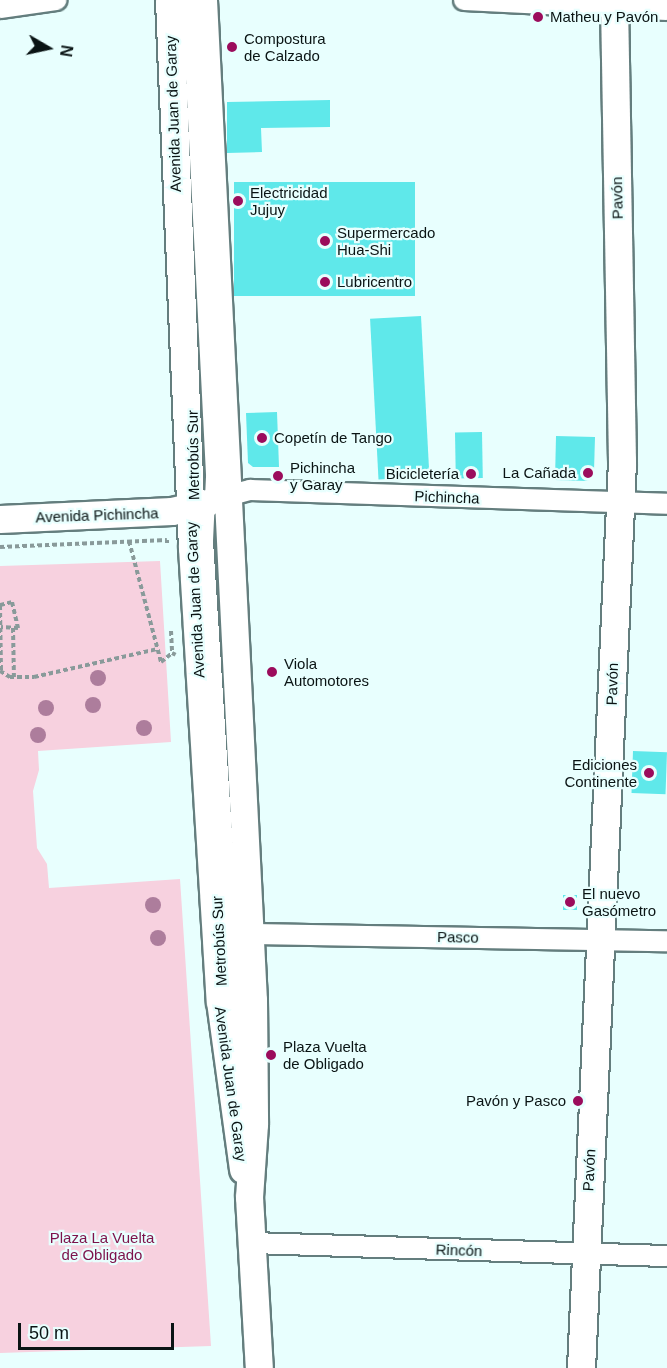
<!DOCTYPE html>
<html>
<head>
<meta charset="utf-8">
<style>
  body { margin:0 }
  #map { position:relative; width:667px; height:1368px; overflow:hidden; background:#e8fffe; font-family:Arial,sans-serif }
  div>[style] { position:absolute }
  .green>* { inset:0; background:#f7d1df }
  .building>* { inset:0; background:#5fe8ea; transform-origin:0 0 }
  .path>* { height:4px; margin-top:-2px; transform-origin:0; background:repeating-linear-gradient(90deg,#899a9a 0 4.5px,transparent 0 7.5px) }
  .roads { filter:drop-shadow(2px 0 #647e7e) drop-shadow(-2px 0 #647e7e) drop-shadow(0 2px #647e7e) drop-shadow(0 -2px #647e7e) }
  .lane>* { height:10px; margin:-5px; padding:0 5px; transform-origin:5px; border-radius:5px; background:#fff }
  .street>* { height:20px; margin:-10px; padding:0 10px; transform-origin:10px; border-radius:10px; background:#fff }
  .secondary>* { height:27px; margin:-13.5px; padding:0 13.5px; transform-origin:13.5px; border-radius:13.5px; background:#fff }
  .trees>* { width:16px; height:16px; margin:-8px; border-radius:50%; background:#ad7d9c }
  .dots>* { width:16px; height:16px; translate:-50% -50%; box-sizing:border-box; border:3px solid #e8fffe; border-radius:50% }
  span { translate:-50% -50%; white-space:nowrap; text-align:center; line-height:1.15; -webkit-text-stroke:4.5px #e8fffe; paint-order:stroke }
  .poi-label { font-size:15px; color:#0a1414 }
  .left { translate:0 -50%; text-align:left }
  .right { translate:-100% -50%; text-align:right }
  .street-label { font-size:15px; color:#0a1414 }
  .park-label { font-size:15px; color:#7d124b }
  .north { position:absolute; left:18px; top:18px; width:60px; height:60px; -webkit-text-stroke:4px #e8fffe; paint-order:stroke; rotate:99deg; font-size:16px; font-weight:700; line-height:24px; text-align:center; color:#0a1414 }
  .north::after { content:''; display:block; margin:auto; width:21px; height:27px; background:#0a1414; clip-path:polygon(50% 0,100% 100%,50% 72%,0 100%) }
  .scale { position:absolute; left:18px; top:1323px; width:156px; height:27px; box-sizing:border-box; border:3px solid #0a1414; border-top:0; padding-left:8px; font-size:18px; line-height:21px; white-space:nowrap; color:#0a1414; -webkit-text-stroke:4px #e8fffe; paint-order:stroke }
</style>
</head>
<body>
<div id="map">
  <div class="green">
    <div style="clip-path:polygon(160px 561px,171px 742px,38px 751px,39px 770px,33px 791px,37px 848px,47px 864px,49px 888px,180px 879px,211px 1346px,0 1353px,0 566px)"></div>
  </div>
  <div class="building">
    <div style="clip-path:polygon(330px 100px,330px 127px,261px 128px,262px 152px,227px 153px,227px 102px)"></div>
    <div style="left:415px;top:182px;width:114px;height:181px;rotate:90deg"></div>
    <div style="left:421px;top:316px;width:161px;height:51px;rotate:87deg"></div>
    <div style="clip-path:polygon(277px 412px,279px 467px,253px 467px,248px 463px,246px 413px)"></div>
    <div style="left:482px;top:432px;width:46px;height:27px;rotate:89deg"></div>
    <div style="clip-path:polygon(556px 436px,595px 437px,594px 471px,588px 481px,555px 480px)"></div>
    <div style="left:633px;top:751px;width:34px;height:42px;rotate:2deg"></div>
    <div style="left:563px;top:895px;width:14px;height:15px"></div>
  </div>
  <div class="path">
    <div style="left:129px;top:541px;width:125px;rotate:75.2deg"></div>
    <div style="left:161px;top:662px;width:14px;rotate:-39deg"></div>
    <div style="left:0;top:547px;width:167px;rotate:-2.4deg"></div>
    <div style="left:167px;top:540px;width:3px;rotate:90deg"></div>
    <div style="left:13px;top:628px;width:50px;rotate:88.9deg"></div>
    <div style="left:171px;top:631px;width:22px;rotate:87deg"></div>
    <div style="left:172px;top:653px;width:4px;rotate:27deg"></div>
    <div style="left:1px;top:670px;width:65px;rotate:-90.9deg"></div>
    <div style="left:0;top:605px;width:12px;rotate:-14deg"></div>
    <div style="left:12px;top:602px;width:27px;rotate:77deg"></div>
    <div style="left:18px;top:628px;width:17px;rotate:-177deg"></div>
    <div style="left:0;top:671px;width:12px;rotate:31deg"></div>
    <div style="left:10px;top:677px;width:24px"></div>
    <div style="left:34px;top:677px;width:126px;rotate:-12.8deg"></div>
  </div>
  <div class="roads">
    <div class="lane">
      <div style="left:187px;top:0;width:478px;rotate:87.1deg"></div>
      <div style="left:211px;top:477px;width:64px;rotate:92.7deg"></div>
      <div style="left:208px;top:541px;width:513px;rotate:86.31deg"></div>
    </div>
    <div class="street">
      <div style="left:464px;top:0;width:203px;rotate:2.8deg"></div>
      <div style="left:0;top:8px;width:57px;rotate:-8.1deg"></div>
      <div style="left:227px;top:496px;width:24px;rotate:-15deg"></div>
      <div style="left:250px;top:490px;width:417px;rotate:1.9deg"></div>
      <div style="left:250px;top:934px;width:417px;rotate:1deg"></div>
      <div style="left:252px;top:1243px;width:415px;rotate:1.8deg"></div>
    </div>
    <div class="secondary">
      <div style="left:169px;top:0;width:548px;rotate:87.6deg"></div>
      <div style="left:192px;top:548px;width:454px;rotate:86.5deg"></div>
      <div style="left:220px;top:1001px;width:170px;rotate:82.2deg"></div>
      <div style="left:203px;top:0;width:1001px;rotate:87.14deg"></div>
      <div style="left:253px;top:1000px;width:124px;rotate:89.5deg"></div>
      <div style="left:254px;top:1124px;width:73px;rotate:93.9deg"></div>
      <div style="left:249px;top:1197px;width:171px;rotate:86.7deg"></div>
      <div style="left:0;top:519px;width:172px;rotate:-2.7deg"></div>
      <div style="left:172px;top:511px;width:35px;rotate:-13deg"></div>
      <div style="left:581px;top:1368px;width:908px;rotate:-87.41deg"></div>
      <div style="left:622px;top:461px;width:461px;rotate:-91deg"></div>
    </div>
  </div>
  <div class="trees">
    <div style="left:98px;top:678px"></div>
    <div style="left:93px;top:705px"></div>
    <div style="left:46px;top:708px"></div>
    <div style="left:144px;top:728px"></div>
    <div style="left:38px;top:735px"></div>
    <div style="left:153px;top:905px"></div>
    <div style="left:158px;top:938px"></div>
  </div>
  <div class="dots">
    <div style="left:538px;top:17px;background:#9b0c5c"></div>
    <div style="left:232px;top:47px;background:#9b0c5c"></div>
    <div style="left:238px;top:201px;background:#9b0c5c"></div>
    <div style="left:325px;top:241px;background:#9b0c5c"></div>
    <div style="left:325px;top:282px;background:#9b0c5c"></div>
    <div style="left:262px;top:438px;background:#9b0c5c"></div>
    <div style="left:588px;top:473px;background:#9b0c5c"></div>
    <div style="left:471px;top:474px;background:#9b0c5c"></div>
    <div style="left:278px;top:476px;background:#9b0c5c"></div>
    <div style="left:272px;top:672px;background:#9b0c5c"></div>
    <div style="left:649px;top:773px;background:#9b0c5c"></div>
    <div style="left:570px;top:902px;background:#9b0c5c"></div>
    <div style="left:271px;top:1055px;background:#9b0c5c"></div>
    <div style="left:578px;top:1101px;background:#9b0c5c"></div>
  </div>
  <div class="poi-label">
    <span class="left" style="left:550px;top:17px">Matheu y Pavón</span>
    <span class="left" style="left:244px;top:47px">Compostura<br>de Calzado</span>
    <span class="left" style="left:250px;top:201px">Electricidad<br>Jujuy</span>
    <span class="left" style="left:337px;top:241px">Supermercado<br>Hua-Shi</span>
    <span class="left" style="left:337px;top:282px">Lubricentro</span>
    <span class="left" style="left:274px;top:438px">Copetín de Tango</span>
    <span class="left" style="left:290px;top:476px">Pichincha<br>y Garay</span>
    <span class="right" style="left:576px;top:473px">La Cañada</span>
    <span class="right" style="left:459px;top:474px">Bicicletería</span>
    <span class="left" style="left:284px;top:672px">Viola<br>Automotores</span>
    <span class="right" style="left:637px;top:773px">Ediciones<br>Continente</span>
    <span class="left" style="left:582px;top:902px">El nuevo<br>Gasómetro</span>
    <span class="left" style="left:283px;top:1055px">Plaza Vuelta<br>de Obligado</span>
    <span class="right" style="left:566px;top:1101px">Pavón y Pasco</span>
  </div>
  <div class="street-label">
    <span style="left:173px;top:114px;rotate:-92deg">Avenida Juan de Garay</span>
    <span style="left:617px;top:198px;rotate:-91deg">Pavón</span>
    <span style="left:193px;top:455px;rotate:-91deg">Metrobús Sur</span>
    <span style="left:447px;top:497px;rotate:2deg">Pichincha</span>
    <span style="left:97px;top:515px;rotate:-2deg">Avenida Pichincha</span>
    <span style="left:195px;top:600px;rotate:-93deg">Avenida Juan de Garay</span>
    <span style="left:612px;top:684px;rotate:-88deg">Pavón</span>
    <span style="left:458px;top:937px;rotate:1deg">Pasco</span>
    <span style="left:219px;top:941px;rotate:-93deg">Metrobús Sur</span>
    <span style="left:231px;top:1084px;rotate:82deg">Avenida Juan de Garay</span>
    <span style="left:589px;top:1170px;rotate:-87deg">Pavón</span>
    <span style="left:459px;top:1250px;rotate:2deg">Rincón</span>
  </div>
  <div class="park-label">
    <span style="left:102px;top:1246px">Plaza La Vuelta<br>de Obligado</span>
  </div>
  <div class="north">N</div>
  <div class="scale">50 m</div>
</div>
</body>
</html>
